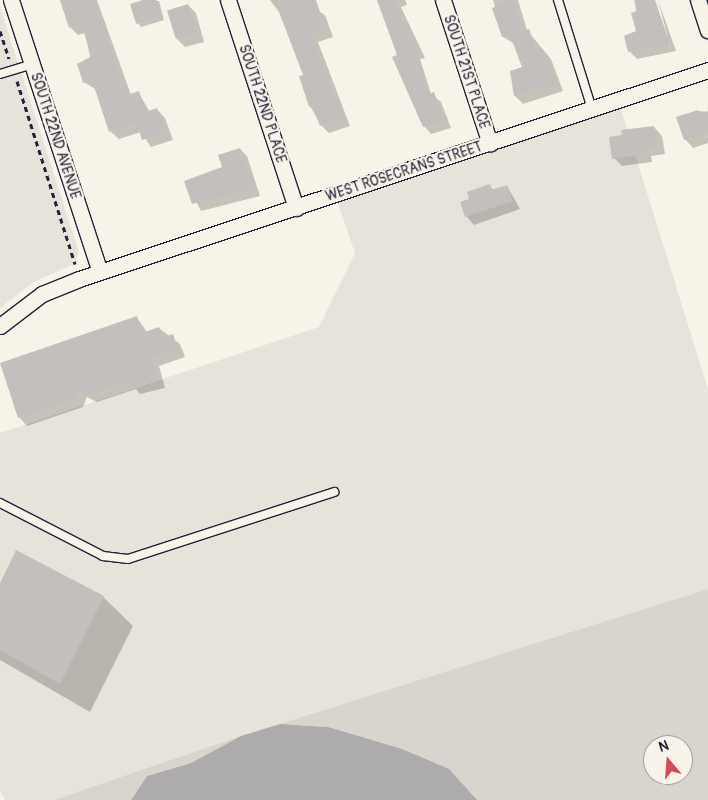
<!DOCTYPE html>
<html>
<head>
<meta charset="utf-8">
<style>
  body { margin:0 }
  #map { position:relative; width:708px; height:800px; overflow:hidden; background:#f7f3e8; font-family:Pangolin,sans-serif }
  div>[style] { position:absolute }
  .built>* { inset:0; background:#e7e3db }
  .green>* { inset:0; background:#d8d5cf }
  .water>* { inset:0; background:#aeabad }
  .shadow>* { inset:0; background:#0003 }
  .building>* { inset:0; background:#c2bfbd; transform-origin:0 0 }
  .path>* { height:3px; margin-top:-1.5px; transform-origin:0; background:repeating-linear-gradient(90deg,#22223b 0 5px,transparent 0 9px) }
  .roads { filter:drop-shadow(1px 0 #22223b) drop-shadow(-1px 0 #22223b) drop-shadow(0 1px #22223b) drop-shadow(0 -1px #22223b) }
  .lane>* { height:8px; margin:-4px; padding:0 4px; transform-origin:4px; border-radius:4px; background:#f7f3e8 }
  .street>* { height:15px; margin:-7.5px; padding:0 7.5px; transform-origin:7.5px; border-radius:7.5px; background:#f7f3e8 }
  span { translate:-50% -50%; white-space:nowrap; text-align:center; line-height:1.15; -webkit-text-stroke:4.5px #f7f3e8; paint-order:stroke }
  .street-label { font-size:14px; color:#22223b }
  .north { position:absolute; left:643px; top:735px; width:50px; height:50px; box-sizing:border-box; background:#f7f3e8; border:1px solid #a29fa3; border-radius:50%; rotate:342deg; font-size:14px; font-weight:700; line-height:20px; text-align:center; color:#22223b }
  .north::after { content:''; display:block; margin:auto; width:18px; height:22px; background:#d1495b; clip-path:polygon(50% 0,100% 100%,50% 72%,0 100%) }
</style>
</head>
<body>
<div id="map">
  <div class="built">
    <div style="clip-path:polygon(0 7px,79px 252px,74px 264px,34px 282px,0 308px)"></div>
    <div style="clip-path:polygon(620px 106px,708px 389px,708px 589px,54px 800px,5px 800px,0 790px,0 433px,319px 327px,355px 253px,337px 201px)"></div>
  </div>
  <div class="green">
    <div style="clip-path:polygon(evenodd,708px 589px,708px 800px,425px 800px,449px 769px,328px 727px,280px 724px,708px 589px,653px 745px,683px 745px,683px 775px,653px 775px,653px 745px)"></div>
    <div style="clip-path:polygon(241px 736px,191px 763px,147px 776px,131px 800px,54px 800px)"></div>
  </div>
  <div class="water">
    <div style="clip-path:polygon(280px 724px,328px 727px,402px 749px,449px 769px,477px 800px,131px 800px,147px 776px,191px 763px,241px 736px)"></div>
  </div>
  <div class="shadow">
    <div style="clip-path:polygon(62px 0,97px 0,131px 95px,138px 92px,150px 112px,157px 109px,165px 118px,173px 140px,151px 147px,141px 132px,119px 139px,110px 131px,95px 89px,84px 82px,91px 61px,85px 33px,78px 35px,70px 27px)"></div>
    <div style="clip-path:polygon(147px 0,159px 1px,164px 20px,141px 27px,138px 23px)"></div>
    <div style="clip-path:polygon(270px 0,299px 0,325px 15px,333px 37px,318px 42px,350px 126px,329px 133px,321px 125px,310px 106px,304px 76px,279px 12px)"></div>
    <div style="clip-path:polygon(379px 0,405px 0,407px 5px,401px 7px,425px 58px,420px 59px,431px 94px,441px 102px,451px 128px,431px 134px,424px 126px)"></div>
    <div style="clip-path:polygon(493px 0,518px 0,527px 30px,551px 59px,563px 91px,523px 104px,515px 96px,511px 72px,523px 68px,515px 44px,503px 37px)"></div>
    <div style="clip-path:polygon(635px 0,653px 0,671px 50px,658px 0,676px 51px,637px 59px,629px 51px,638px 32px)"></div>
    <div style="clip-path:polygon(188px 5px,196px 13px,204px 42px,185px 47px,177px 39px)"></div>
    <div style="clip-path:polygon(698px 111px,708px 112px,708px 143px,693px 148px,685px 139px)"></div>
    <div style="clip-path:polygon(654px 127px,662px 136px,665px 154px,651px 156px,652px 162px,622px 166px,614px 158px)"></div>
    <div style="clip-path:polygon(240px 149px,247px 156px,260px 196px,201px 211px,186px 181px,224px 168px)"></div>
    <div style="clip-path:polygon(489px 186px,494px 190px,507px 186px,520px 209px,474px 225px,466px 216px,471px 199px)"></div>
    <div style="clip-path:polygon(137px 318px,147px 332px,159px 328px,180px 344px,185px 357px,159px 366px,165px 388px,140px 394px,136px 389px,97px 402px,87px 397px,83px 407px,27px 426px,19px 417px)"></div>
    <div style="clip-path:polygon(0 586px,103px 597px,133px 626px,90px 712px,0 660px)"></div>
  </div>
  <div class="building">
    <div style="clip-path:polygon(60px 0,93px 0,127px 95px,139px 91px,146px 112px,157px 108px,165px 132px,142px 140px,137px 123px,109px 132px,92px 80px,83px 83px,77px 64px,92px 56px,81px 24px,69px 28px)"></div>
    <div style="clip-path:polygon(143px 0,156px 0,161px 16px,136px 24px,130px 4px)"></div>
    <div style="clip-path:polygon(275px 0,316px 0,326px 29px,310px 34px,343px 118px,320px 126px,313px 106px,309px 107px,299px 76px,303px 75px)"></div>
    <div style="clip-path:polygon(377px 0,394px 0,402px 25px,409px 24px,427px 95px,434px 92px,444px 120px,423px 127px,392px 57px,397px 55px)"></div>
    <div style="clip-path:polygon(634px 0,655px 0,670px 44px,628px 52px,624px 36px,636px 31px,631px 13px,637px 11px)"></div>
    <div style="clip-path:polygon(513px 1px,523px 31px,529px 29px,537px 52px,543px 50px,556px 83px,514px 96px,510px 71px,522px 67px,510px 35px,502px 37px,492px 8px)"></div>
    <div style="left:188px;top:4px;width:30px;height:22px;rotate:73deg"></div>
    <div style="clip-path:polygon(698px 110px,699px 114px,708px 111px,708px 132px,684px 140px,676px 117px)"></div>
    <div style="clip-path:polygon(654px 126px,657px 146px,644px 148px,645px 154px,612px 159px,609px 137px,622px 135px,621px 130px)"></div>
    <div style="clip-path:polygon(240px 148px,254px 189px,192px 204px,184px 181px,222px 167px,218px 155px)"></div>
    <div style="clip-path:polygon(490px 184px,492px 190px,507px 185px,513px 201px,465px 217px,460px 202px,469px 199px,467px 192px)"></div>
    <div style="clip-path:polygon(137px 316px,142px 333px,159px 327px,163px 338px,173px 334px,178px 349px,151px 358px,158px 380px,131px 386px,129px 381px,88px 394px,79px 390px,75px 399px,18px 418px,0 363px)"></div>
    <div style="clip-path:polygon(16px 550px,104px 596px,60px 684px,0 650px,0 583px)"></div>
  </div>
  <div class="path">
    <div style="left:0;top:31px;width:29px;rotate:72deg"></div>
    <div style="left:17px;top:81px;width:192px;rotate:72.4deg"></div>
  </div>
  <div class="roads">
    <div class="lane">
      <div style="left:558px;top:0;width:114px;rotate:72.7deg"></div>
      <div style="left:0;top:74px;width:34px;rotate:-17deg"></div>
      <div style="left:0;top:503px;width:116px;rotate:27.2deg"></div>
      <div style="left:103px;top:556px;width:25px;rotate:7deg"></div>
      <div style="left:128px;top:559px;width:217px;rotate:-18deg"></div>
    </div>
    <div class="street">
      <div style="left:11px;top:0;width:286px;rotate:71.9deg"></div>
      <div style="left:228px;top:0;width:219px;rotate:71.9deg"></div>
      <div style="left:443px;top:0;width:151px;rotate:71.9deg"></div>
      <div style="left:698px;top:0;width:32px;rotate:72deg"></div>
      <div style="left:0;top:326px;width:53px;rotate:-37.3deg"></div>
      <div style="left:42px;top:294px;width:40px;rotate:-22deg"></div>
      <div style="left:79px;top:279px;width:663px;rotate:-18.38deg"></div>
    </div>
  </div>
  <div class="street-label">
    <span style="left:466px;top:72px;rotate:72deg">SOUTH 21ST PLACE</span>
    <span style="left:262px;top:104px;rotate:72deg">SOUTH 22ND PLACE</span>
    <span style="left:55px;top:136px;rotate:72deg">SOUTH 22ND AVENUE</span>
    <span style="left:404px;top:172px;rotate:-18deg">WEST ROSECRANS STREET</span>
  </div>
  <div class="north">N</div>
</div>
</body>
</html>
